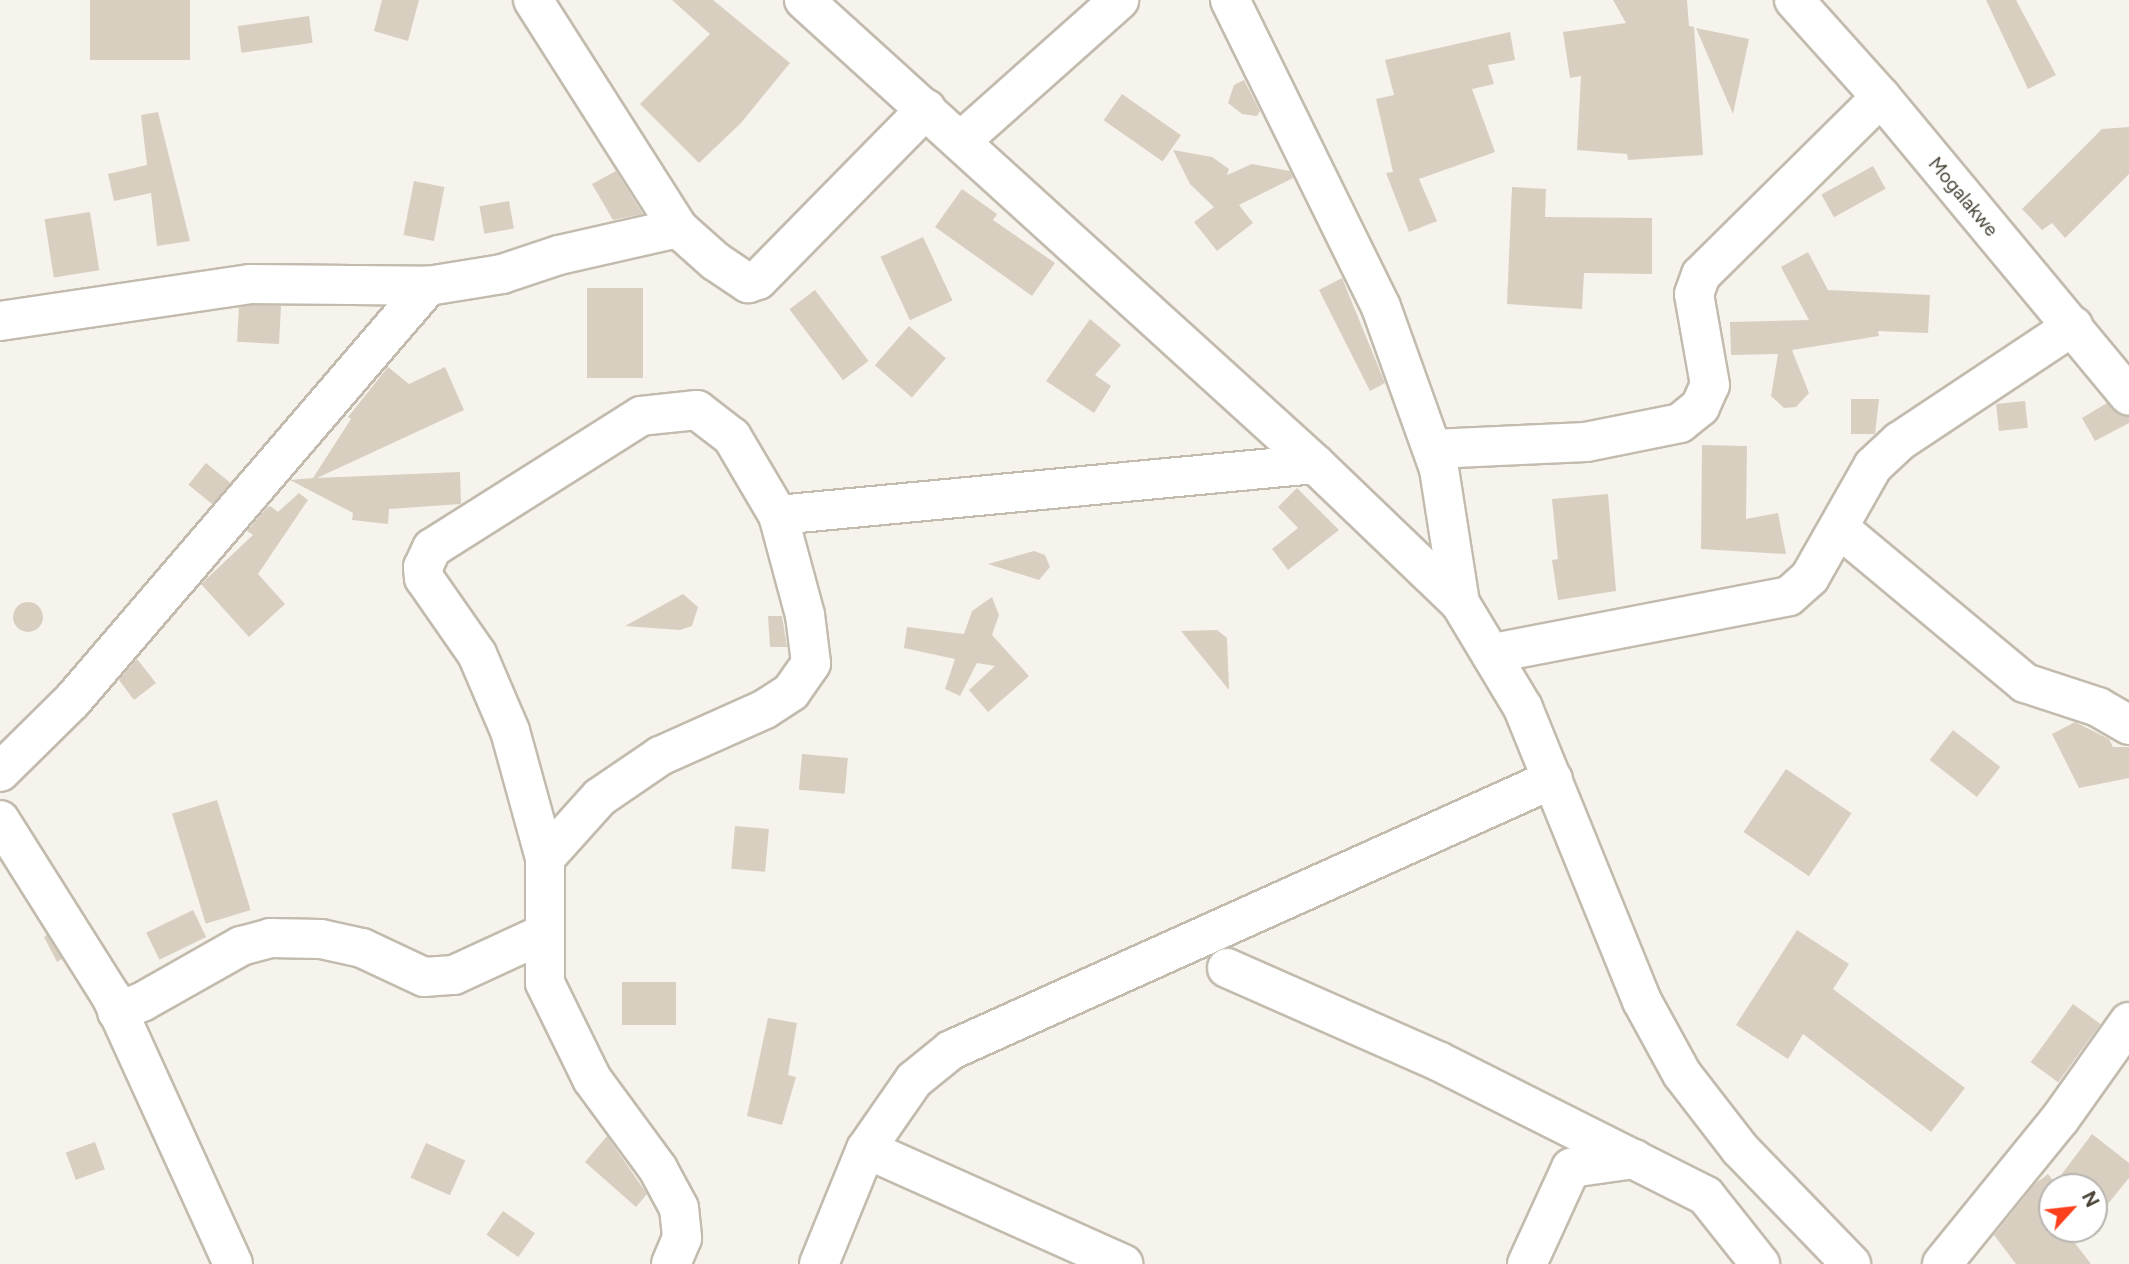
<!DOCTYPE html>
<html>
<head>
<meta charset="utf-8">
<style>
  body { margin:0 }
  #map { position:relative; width:2129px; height:1264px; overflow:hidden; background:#f6f3ec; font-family:Figtree,sans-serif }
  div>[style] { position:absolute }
  .building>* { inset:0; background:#d8cfc1; transform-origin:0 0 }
  .round { border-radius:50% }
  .roads { filter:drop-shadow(2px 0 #c2bbae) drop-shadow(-2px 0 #c2bbae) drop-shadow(0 2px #c2bbae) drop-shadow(0 -2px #c2bbae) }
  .minor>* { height:38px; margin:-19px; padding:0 19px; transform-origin:19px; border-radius:19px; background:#fff }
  span { translate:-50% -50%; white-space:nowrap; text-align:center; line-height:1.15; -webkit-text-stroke:6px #fff; paint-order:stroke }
  .street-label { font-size:19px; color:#4b4439 }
  .north { position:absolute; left:2038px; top:1173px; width:70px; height:70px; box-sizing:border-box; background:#fff; border:2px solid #b7b4b0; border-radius:50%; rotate:63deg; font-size:19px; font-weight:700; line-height:28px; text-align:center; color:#4b4439 }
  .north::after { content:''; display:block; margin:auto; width:24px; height:32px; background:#fc3f1d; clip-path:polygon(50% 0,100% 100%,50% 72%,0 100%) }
</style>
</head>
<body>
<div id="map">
  <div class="building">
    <div style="left:90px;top:0;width:100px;height:60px"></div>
    <div style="clip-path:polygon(382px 0,419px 0,408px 41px,374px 31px)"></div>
    <div style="clip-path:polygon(672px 0,713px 0,790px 63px,741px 123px,699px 163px,640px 104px,710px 34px)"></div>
    <div style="clip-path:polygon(1613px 0,1687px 0,1689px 26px,1694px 27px,1703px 155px,1628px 160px,1627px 154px,1577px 150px,1581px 76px,1570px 78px,1563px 32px,1626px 23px)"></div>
    <div style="clip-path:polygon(1986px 0,2016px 0,2056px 75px,2028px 89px)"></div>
    <div style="left:309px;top:16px;width:27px;height:72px;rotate:82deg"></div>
    <div style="clip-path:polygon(1696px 28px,1749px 39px,1733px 114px)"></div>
    <div style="clip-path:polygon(1510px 32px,1515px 60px,1488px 65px,1494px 84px,1472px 89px,1495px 152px,1419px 179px,1437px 221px,1409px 232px,1386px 173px,1393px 172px,1376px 99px,1394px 95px,1385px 60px)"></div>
    <div style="clip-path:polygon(1244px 80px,1260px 111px,1257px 116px,1242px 114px,1228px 103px,1234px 85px)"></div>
    <div style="left:1122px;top:94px;width:72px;height:32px;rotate:35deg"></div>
    <div style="clip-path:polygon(158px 112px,190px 241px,157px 246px,151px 193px,114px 201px,108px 174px,147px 165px,141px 115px)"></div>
    <div style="clip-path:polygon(2129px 127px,2129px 174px,2065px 238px,2052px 223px,2042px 230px,2022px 209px,2102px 129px)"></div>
    <div style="clip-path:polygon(1173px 150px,1212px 157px,1229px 169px,1227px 175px,1252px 164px,1290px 171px,1293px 178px,1239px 205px,1253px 223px,1217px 251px,1194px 222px,1214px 207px,1190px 184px)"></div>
    <div style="left:1873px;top:166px;width:26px;height:59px;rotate:61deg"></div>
    <div style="clip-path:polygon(616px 171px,643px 214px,613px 220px,592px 184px)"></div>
    <div style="left:414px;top:181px;width:31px;height:55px;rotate:11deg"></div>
    <div style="clip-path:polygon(1512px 187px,1546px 189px,1545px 217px,1652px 218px,1652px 274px,1584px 273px,1582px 309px,1507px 304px)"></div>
    <div style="clip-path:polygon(962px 189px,997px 214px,993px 220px,1055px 263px,1032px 296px,935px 227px)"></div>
    <div style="left:509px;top:201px;width:28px;height:30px;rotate:80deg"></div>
    <div style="left:90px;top:212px;width:59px;height:46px;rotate:81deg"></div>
    <div style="left:923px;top:237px;width:70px;height:47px;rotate:65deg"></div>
    <div style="clip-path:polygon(1808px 252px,1828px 290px,1930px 295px,1928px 333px,1878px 331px,1879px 336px,1792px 350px,1809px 393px,1796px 407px,1784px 408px,1771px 396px,1778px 354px,1731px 355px,1730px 322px,1809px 320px,1781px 267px)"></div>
    <div style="clip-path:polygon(1342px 278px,1385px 383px,1370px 391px,1319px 290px)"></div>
    <div style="left:587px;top:288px;width:56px;height:90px"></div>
    <div style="left:815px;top:290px;width:89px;height:32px;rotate:53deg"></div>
    <div style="left:281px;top:306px;width:38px;height:42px;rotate:93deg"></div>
    <div style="clip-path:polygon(1090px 319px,1121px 345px,1095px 375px,1111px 386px,1094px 413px,1046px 381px)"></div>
    <div style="left:909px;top:326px;width:49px;height:52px;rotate:41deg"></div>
    <div style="clip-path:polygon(388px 367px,409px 384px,445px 367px,464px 410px,317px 478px,460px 472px,461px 504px,389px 509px,388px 524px,352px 520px,353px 513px,290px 480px,313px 478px,351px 419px,348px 417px)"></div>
    <div style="clip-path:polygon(1851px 399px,1879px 399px,1875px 434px,1851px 434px)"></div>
    <div style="left:2025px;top:401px;width:27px;height:29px;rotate:84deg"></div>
    <div style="clip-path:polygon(2107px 403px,2129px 417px,2129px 423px,2095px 441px,2082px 418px)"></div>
    <div style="clip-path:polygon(1702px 445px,1747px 446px,1746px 519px,1778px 513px,1786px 554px,1701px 549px)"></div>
    <div style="left:206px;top:463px;width:32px;height:28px;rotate:39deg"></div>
    <div style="clip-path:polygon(1297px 488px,1339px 530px,1288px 570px,1272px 549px,1298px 528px,1278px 507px)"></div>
    <div style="clip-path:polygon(299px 493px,308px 500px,258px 574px,285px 604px,249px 637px,201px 584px,253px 535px,247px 531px,265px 510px,270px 506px,278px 512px)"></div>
    <div style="clip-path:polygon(1608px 494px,1616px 591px,1558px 600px,1552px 560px,1558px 559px,1552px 499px)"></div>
    <div style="clip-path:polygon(1034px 551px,1045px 555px,1050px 567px,1039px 580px,988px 564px)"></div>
    <div style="clip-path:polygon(683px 594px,698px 607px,692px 626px,680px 630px,625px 626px)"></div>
    <div style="clip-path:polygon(992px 597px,999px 615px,992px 635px,1029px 676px,988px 712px,969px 690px,995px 666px,977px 663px,960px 696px,945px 689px,955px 659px,904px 648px,907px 627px,964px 634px,972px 611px)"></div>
    <div class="round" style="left:13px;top:602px;width:30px;height:30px"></div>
    <div style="clip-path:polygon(768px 616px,782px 616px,787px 647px,770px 647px)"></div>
    <div style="clip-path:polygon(1217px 630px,1227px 638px,1229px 690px,1181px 631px)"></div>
    <div style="clip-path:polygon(137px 659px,156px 683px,134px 700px,119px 680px)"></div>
    <div style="clip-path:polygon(2075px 722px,2109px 739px,2113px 747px,2129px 747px,2129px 778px,2079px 788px,2052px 734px)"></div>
    <div style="left:1953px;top:730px;width:60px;height:38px;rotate:38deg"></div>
    <div style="left:802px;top:754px;width:46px;height:36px;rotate:5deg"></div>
    <div style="left:1786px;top:769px;width:79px;height:76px;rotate:34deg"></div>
    <div style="left:217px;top:800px;width:115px;height:47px;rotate:73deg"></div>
    <div style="left:735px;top:826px;width:34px;height:43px;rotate:5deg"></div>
    <div style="left:193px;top:910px;width:30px;height:52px;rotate:64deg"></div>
    <div style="clip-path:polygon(1797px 930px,1849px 964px,1833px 989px,1965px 1088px,1931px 1132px,1803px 1034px,1788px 1059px,1736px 1025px)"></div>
    <div style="clip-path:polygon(47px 935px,62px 959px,57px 962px,44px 937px)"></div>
    <div style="left:622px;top:982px;width:54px;height:43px"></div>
    <div style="left:2073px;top:1004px;width:34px;height:72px;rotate:36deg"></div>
    <div style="clip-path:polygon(768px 1018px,797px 1023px,788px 1075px,796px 1077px,782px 1125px,747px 1116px)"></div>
    <div style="clip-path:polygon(2092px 1134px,2129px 1163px,2129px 1178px,2094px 1221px,2094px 1187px,2052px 1187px,2052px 1229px,2083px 1229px,2071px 1238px,2091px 1264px,2016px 1264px,1994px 1235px,2036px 1183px,2048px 1174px,2055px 1183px)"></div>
    <div style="clip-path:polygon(607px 1136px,647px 1194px,636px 1207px,585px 1162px)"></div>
    <div style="left:95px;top:1142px;width:29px;height:31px;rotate:70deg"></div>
    <div style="left:426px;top:1143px;width:43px;height:38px;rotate:24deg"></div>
    <div style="left:503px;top:1211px;width:39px;height:29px;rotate:35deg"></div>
  </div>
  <div class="roads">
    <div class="minor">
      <div style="left:533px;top:0;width:270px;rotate:57.5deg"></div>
      <div style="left:678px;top:228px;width:50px;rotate:41.7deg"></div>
      <div style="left:715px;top:261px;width:40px;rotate:34deg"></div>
      <div style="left:748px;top:283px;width:10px;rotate:-17deg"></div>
      <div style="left:758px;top:280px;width:240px;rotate:-45.5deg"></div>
      <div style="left:804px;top:0;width:690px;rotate:42.24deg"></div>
      <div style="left:1315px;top:464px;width:201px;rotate:43.8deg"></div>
      <div style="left:1460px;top:603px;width:122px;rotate:59deg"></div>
      <div style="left:1523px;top:708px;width:316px;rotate:67.9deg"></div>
      <div style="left:1642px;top:1001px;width:83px;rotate:61.3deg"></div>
      <div style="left:1682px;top:1074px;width:95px;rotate:52.3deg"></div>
      <div style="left:1740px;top:1149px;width:160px;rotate:46deg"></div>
      <div style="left:1230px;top:0;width:342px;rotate:63.8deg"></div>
      <div style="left:1381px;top:307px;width:172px;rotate:70.3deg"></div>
      <div style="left:1439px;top:469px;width:136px;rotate:81.1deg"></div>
      <div style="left:1794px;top:0;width:130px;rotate:48.1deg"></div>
      <div style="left:1881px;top:97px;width:388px;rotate:50.3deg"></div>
      <div style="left:961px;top:141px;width:212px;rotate:-41.7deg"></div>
      <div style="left:0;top:321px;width:254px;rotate:-8.4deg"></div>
      <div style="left:251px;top:284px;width:177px;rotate:0.6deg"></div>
      <div style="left:428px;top:286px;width:75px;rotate:-9.2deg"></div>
      <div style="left:502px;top:274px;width:60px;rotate:-18.4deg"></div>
      <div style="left:559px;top:255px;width:122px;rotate:-12.8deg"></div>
      <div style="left:1433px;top:449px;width:153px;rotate:-2.6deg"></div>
      <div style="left:1586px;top:442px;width:96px;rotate:-11.4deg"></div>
      <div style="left:1680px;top:423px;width:26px;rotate:-39deg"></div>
      <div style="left:1700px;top:407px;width:24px;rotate:-66deg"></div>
      <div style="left:1710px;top:385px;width:92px;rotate:-100deg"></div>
      <div style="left:1694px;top:294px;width:20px;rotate:-70deg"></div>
      <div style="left:1701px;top:275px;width:253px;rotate:-44.7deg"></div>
      <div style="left:778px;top:515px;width:539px;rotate:-5.43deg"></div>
      <div style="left:1839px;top:528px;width:242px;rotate:39.8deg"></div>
      <div style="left:2025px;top:683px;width:77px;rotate:18.2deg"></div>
      <div style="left:2098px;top:707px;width:36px;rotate:30deg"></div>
      <div style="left:1494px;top:653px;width:300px;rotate:-10.9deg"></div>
      <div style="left:1789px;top:596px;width:28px;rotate:-42deg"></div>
      <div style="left:1810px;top:577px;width:128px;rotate:-60.4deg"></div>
      <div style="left:1873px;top:466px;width:37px;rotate:-43deg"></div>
      <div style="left:1900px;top:441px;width:208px;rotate:-33.6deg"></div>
      <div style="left:0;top:772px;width:101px;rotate:-44.6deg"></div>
      <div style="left:72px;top:701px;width:547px;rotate:-49.38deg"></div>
      <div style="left:0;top:820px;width:208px;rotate:57.8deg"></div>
      <div style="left:111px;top:996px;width:294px;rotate:65.5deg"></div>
      <div style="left:545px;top:858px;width:82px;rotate:-48deg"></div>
      <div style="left:600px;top:797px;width:73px;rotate:-34.3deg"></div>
      <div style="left:660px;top:756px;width:115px;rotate:-24.1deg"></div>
      <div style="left:765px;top:709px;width:31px;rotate:-33deg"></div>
      <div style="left:791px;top:692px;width:35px;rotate:-55deg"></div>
      <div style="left:811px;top:663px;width:48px;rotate:-97.1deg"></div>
      <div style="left:805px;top:615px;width:104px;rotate:-105.1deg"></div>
      <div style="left:778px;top:515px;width:91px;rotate:-120.5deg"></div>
      <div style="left:732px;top:437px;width:44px;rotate:-142.4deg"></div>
      <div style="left:697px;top:410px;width:56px;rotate:173.9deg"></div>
      <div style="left:641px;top:416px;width:247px;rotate:147.7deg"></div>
      <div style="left:432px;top:548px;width:21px;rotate:115deg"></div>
      <div style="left:423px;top:567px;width:11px;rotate:85deg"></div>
      <div style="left:424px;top:578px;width:93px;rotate:55.1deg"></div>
      <div style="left:477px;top:654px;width:84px;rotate:66.8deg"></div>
      <div style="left:510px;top:731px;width:132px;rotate:74.6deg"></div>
      <div style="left:545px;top:858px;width:125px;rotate:90deg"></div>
      <div style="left:545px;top:983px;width:107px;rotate:63.9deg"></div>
      <div style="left:592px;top:1079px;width:112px;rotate:53.7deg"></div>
      <div style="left:658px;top:1169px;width:44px;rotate:61.7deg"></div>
      <div style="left:679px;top:1208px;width:30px;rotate:84deg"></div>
      <div style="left:682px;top:1238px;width:28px;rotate:113deg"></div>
      <div style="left:1227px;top:968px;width:231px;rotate:23.8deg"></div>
      <div style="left:1438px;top:1061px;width:300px;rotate:26.7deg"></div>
      <div style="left:1706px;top:1196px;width:87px;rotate:51.5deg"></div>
      <div style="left:117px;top:1012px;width:27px;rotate:-22deg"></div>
      <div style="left:142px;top:1002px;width:114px;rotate:-29.5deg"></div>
      <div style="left:241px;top:946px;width:30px;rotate:-15deg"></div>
      <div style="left:270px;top:938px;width:51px;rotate:1.1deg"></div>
      <div style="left:321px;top:939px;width:42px;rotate:12.4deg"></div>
      <div style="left:362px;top:948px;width:68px;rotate:25.1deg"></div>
      <div style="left:424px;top:977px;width:30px;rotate:-4deg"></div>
      <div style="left:454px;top:975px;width:98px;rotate:-24.7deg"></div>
      <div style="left:866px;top:1149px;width:282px;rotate:24.1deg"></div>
      <div style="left:819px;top:1264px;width:124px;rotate:-67.8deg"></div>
      <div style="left:866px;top:1149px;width:84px;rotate:-55.2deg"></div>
      <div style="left:914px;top:1080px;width:48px;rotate:-39deg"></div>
      <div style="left:951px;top:1050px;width:660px;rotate:-24.24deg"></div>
      <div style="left:1527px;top:1264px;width:106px;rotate:-65.4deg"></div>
      <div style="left:1571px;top:1168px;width:64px;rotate:-8.1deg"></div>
      <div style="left:1942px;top:1264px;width:187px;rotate:-50.9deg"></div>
      <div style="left:2060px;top:1119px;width:119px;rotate:-54.6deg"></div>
    </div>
  </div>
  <div class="street-label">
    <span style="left:1963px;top:197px;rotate:50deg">Mogalakwe</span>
  </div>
  <div class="north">N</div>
</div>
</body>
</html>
